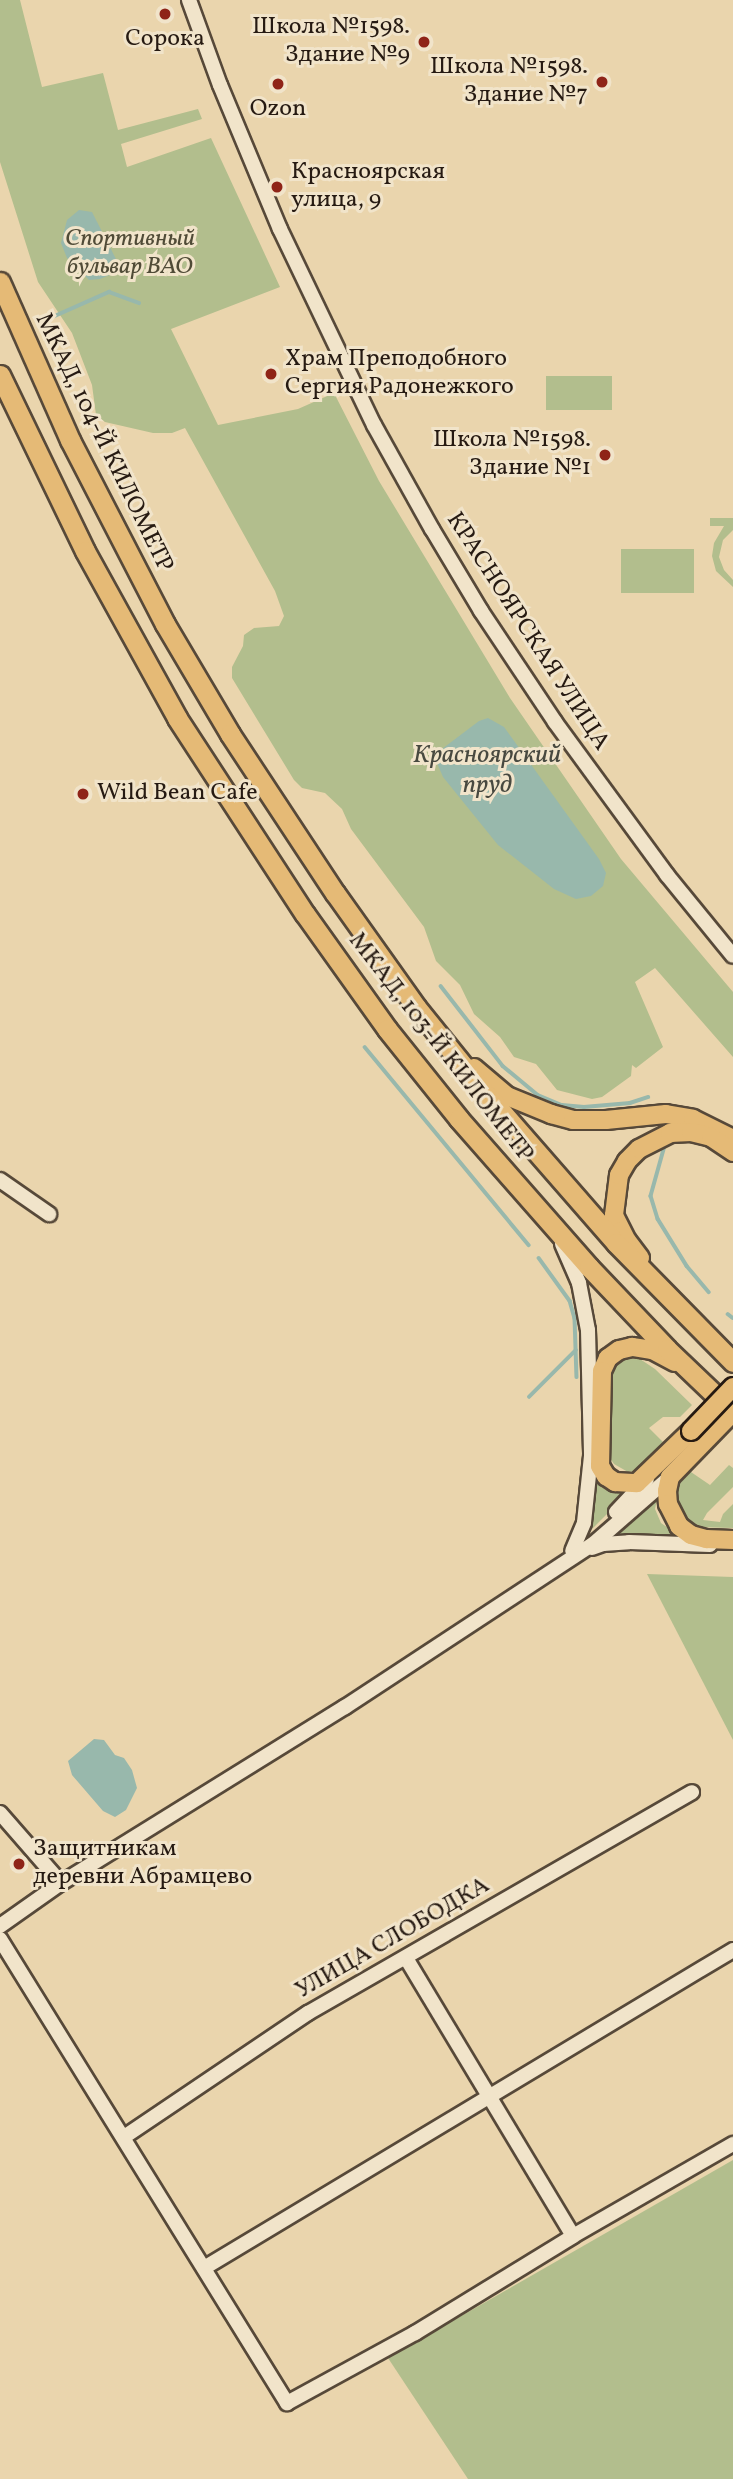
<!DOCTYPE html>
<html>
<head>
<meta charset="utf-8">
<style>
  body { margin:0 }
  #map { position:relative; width:733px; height:2479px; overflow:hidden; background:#ead5ad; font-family:Vollkorn,serif }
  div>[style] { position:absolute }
  .green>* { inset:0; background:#b2be8d; transform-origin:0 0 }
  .water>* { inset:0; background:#98b8ac }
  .stream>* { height:3.5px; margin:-1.75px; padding:0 1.75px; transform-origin:1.75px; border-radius:1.75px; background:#98b8ac }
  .roads { filter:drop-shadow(2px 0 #574939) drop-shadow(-2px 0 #574939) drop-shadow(0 2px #574939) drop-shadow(0 -2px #574939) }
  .minor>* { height:14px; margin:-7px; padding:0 7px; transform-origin:7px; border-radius:7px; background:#f1e4ca }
  .major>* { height:18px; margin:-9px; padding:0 9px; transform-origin:9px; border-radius:9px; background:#e5ba76 }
  .highway>* { height:19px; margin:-9.5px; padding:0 9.5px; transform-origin:9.5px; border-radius:9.5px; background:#e5ba76 }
  .bridges { filter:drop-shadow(2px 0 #261a12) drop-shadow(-2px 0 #261a12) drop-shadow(0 2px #261a12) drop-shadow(0 -2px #261a12) }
  .major-bridge>* { height:18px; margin:-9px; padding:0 9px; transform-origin:9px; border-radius:9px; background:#e5ba76 }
  .dots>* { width:19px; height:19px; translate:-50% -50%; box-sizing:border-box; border:4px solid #f1e4ca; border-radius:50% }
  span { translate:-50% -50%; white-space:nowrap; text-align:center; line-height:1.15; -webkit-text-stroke:6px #f1e4ca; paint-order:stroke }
  .poi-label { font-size:24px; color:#261a12 }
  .right { translate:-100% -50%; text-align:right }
  .left { translate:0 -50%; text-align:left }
  .park-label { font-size:24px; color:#504b37; font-style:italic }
  .street-label { font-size:24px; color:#261a12 }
  .water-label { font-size:26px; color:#484940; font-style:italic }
</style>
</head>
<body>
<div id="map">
  <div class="green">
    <div style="clip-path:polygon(0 0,20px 0,42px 87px,103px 73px,118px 130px,198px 109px,202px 119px,121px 144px,127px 167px,211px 138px,280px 287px,171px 329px,218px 425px,298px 409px,334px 393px,379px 481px,510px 698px,621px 859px,733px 992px,733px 1057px,655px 968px,635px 982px,663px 1047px,636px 1068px,632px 1065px,631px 1076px,602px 1097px,592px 1099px,557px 1090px,536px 1064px,514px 1057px,500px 1037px,474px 1014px,460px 985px,436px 961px,424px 927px,351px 829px,342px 809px,325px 793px,302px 788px,294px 780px,232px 678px,232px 667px,243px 646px,244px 635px,254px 628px,279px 626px,284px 616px,275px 591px,185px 428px,172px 433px,153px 433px,105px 422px,96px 415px,92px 385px,72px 333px,38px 282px,0 162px)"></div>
    <div style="left:546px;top:376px;width:66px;height:34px"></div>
    <div style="clip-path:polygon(710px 518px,733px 518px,733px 530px,723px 540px,719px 557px,724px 570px,733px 580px,733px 587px,716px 571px,712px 556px,714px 543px,724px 526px,710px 526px)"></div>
    <div style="left:621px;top:549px;width:73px;height:44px"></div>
    <div style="clip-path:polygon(628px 1358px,640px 1359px,655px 1369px,692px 1405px,680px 1417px,663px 1417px,649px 1428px,663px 1442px,638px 1471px,628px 1472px,614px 1464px,606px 1452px,609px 1377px,615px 1364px)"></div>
    <div style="clip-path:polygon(729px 1465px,733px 1468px,733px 1487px,707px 1513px,703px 1520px,720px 1522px,723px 1514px,733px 1504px,733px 1528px,696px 1527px,682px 1521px,673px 1491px,688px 1470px,710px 1485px)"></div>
    <div style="clip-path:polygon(594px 1474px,615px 1492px,628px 1493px,590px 1531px)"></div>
    <div style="clip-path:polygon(658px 1495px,655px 1509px,661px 1523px,684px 1539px,607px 1538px)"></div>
    <div style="clip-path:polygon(647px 1574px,733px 1577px,733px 1740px)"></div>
    <div style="clip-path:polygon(733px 2160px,733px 2479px,468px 2479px,388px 2358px)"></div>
  </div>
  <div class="water">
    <div style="clip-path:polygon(79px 210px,92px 212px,118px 263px,112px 274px,100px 279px,89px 280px,67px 258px,61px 243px,67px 220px)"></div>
    <div style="clip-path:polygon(488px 718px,504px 727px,599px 859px,606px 873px,603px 886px,591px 896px,576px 899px,554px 889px,498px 845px,443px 777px,437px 763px,438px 752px,479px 721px)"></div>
    <div style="clip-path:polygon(94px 1739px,104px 1740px,115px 1755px,124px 1758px,132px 1770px,137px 1788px,126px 1810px,115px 1817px,103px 1811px,72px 1775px,68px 1761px)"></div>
  </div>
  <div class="stream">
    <div style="left:48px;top:319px;width:67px;rotate:-23.9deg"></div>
    <div style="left:109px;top:292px;width:32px;rotate:20deg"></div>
    <div style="left:441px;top:986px;width:101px;rotate:52.2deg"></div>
    <div style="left:503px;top:1066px;width:45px;rotate:39.6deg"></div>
    <div style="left:538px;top:1095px;width:26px;rotate:23deg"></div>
    <div style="left:562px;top:1105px;width:22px;rotate:5deg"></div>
    <div style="left:584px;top:1107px;width:46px;rotate:-5deg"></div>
    <div style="left:630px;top:1103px;width:19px;rotate:-18deg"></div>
    <div style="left:365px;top:1047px;width:257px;rotate:50.4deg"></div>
    <div style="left:665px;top:1146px;width:52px;rotate:105.6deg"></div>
    <div style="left:651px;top:1196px;width:24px;rotate:73deg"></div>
    <div style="left:658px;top:1219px;width:55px;rotate:58.3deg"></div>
    <div style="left:687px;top:1266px;width:34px;rotate:50deg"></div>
    <div style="left:539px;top:1258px;width:53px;rotate:54.2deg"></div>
    <div style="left:570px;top:1301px;width:18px;rotate:74deg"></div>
    <div style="left:575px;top:1318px;width:59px;rotate:88.1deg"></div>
    <div style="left:728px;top:1314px;width:6px;rotate:39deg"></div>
    <div style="left:529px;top:1397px;width:66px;rotate:-45deg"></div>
  </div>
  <div class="roads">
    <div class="minor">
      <div style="left:189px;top:0;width:90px;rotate:70deg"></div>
      <div style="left:220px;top:85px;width:156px;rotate:67.4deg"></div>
      <div style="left:280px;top:229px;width:217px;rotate:64.4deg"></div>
      <div style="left:374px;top:425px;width:119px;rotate:60.9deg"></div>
      <div style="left:432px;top:529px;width:96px;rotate:59.1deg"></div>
      <div style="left:481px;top:611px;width:133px;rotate:56.3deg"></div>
      <div style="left:555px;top:722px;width:190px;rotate:53.8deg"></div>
      <div style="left:667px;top:875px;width:104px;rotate:50.8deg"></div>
      <div style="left:0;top:1180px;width:60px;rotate:34.8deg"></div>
      <div style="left:562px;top:1244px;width:43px;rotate:66.4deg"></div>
      <div style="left:579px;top:1283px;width:48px;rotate:79.2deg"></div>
      <div style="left:588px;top:1330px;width:126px;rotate:88.6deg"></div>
      <div style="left:591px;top:1456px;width:67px;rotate:96deg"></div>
      <div style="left:584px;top:1523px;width:30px;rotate:113deg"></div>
      <div style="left:616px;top:1512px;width:45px;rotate:-46.8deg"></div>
      <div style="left:592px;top:1548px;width:12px;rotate:-20deg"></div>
      <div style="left:603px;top:1544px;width:26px;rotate:-4deg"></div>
      <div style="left:629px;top:1542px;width:81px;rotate:2.1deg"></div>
      <div style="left:0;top:1813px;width:93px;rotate:48.9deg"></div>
      <div style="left:0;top:1926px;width:75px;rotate:-35.2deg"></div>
      <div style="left:61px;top:1883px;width:334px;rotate:-31.8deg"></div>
      <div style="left:345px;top:1707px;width:295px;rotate:-33.3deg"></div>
      <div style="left:592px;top:1545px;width:103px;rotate:-41.1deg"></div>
      <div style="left:0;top:1939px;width:546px;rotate:58.26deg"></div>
      <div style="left:287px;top:2403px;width:146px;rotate:-28.7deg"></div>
      <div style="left:415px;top:2333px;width:185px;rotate:-31.5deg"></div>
      <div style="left:573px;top:2236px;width:185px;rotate:-29.9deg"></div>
      <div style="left:406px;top:1958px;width:324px;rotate:59deg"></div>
      <div style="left:124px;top:2137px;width:222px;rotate:-34deg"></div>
      <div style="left:308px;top:2013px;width:443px;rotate:-29.9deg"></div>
      <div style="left:204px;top:2268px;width:617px;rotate:-31.01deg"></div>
    </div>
    <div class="major">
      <div style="left:474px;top:1068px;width:43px;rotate:40.3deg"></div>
      <div style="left:507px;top:1096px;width:48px;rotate:22.2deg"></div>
      <div style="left:551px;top:1114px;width:23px;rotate:15deg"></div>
      <div style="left:573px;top:1120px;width:33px"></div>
      <div style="left:606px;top:1120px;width:60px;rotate:-5.7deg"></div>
      <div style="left:666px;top:1114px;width:27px;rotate:10deg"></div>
      <div style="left:693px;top:1119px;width:45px;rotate:26.6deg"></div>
      <div style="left:640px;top:1258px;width:21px;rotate:-127deg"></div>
      <div style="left:627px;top:1241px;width:29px;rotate:-117deg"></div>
      <div style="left:614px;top:1215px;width:40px;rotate:-82.9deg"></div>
      <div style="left:619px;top:1175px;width:16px;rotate:-60deg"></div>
      <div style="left:627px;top:1161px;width:17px;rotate:-45deg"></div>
      <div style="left:639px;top:1149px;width:35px;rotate:-27deg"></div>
      <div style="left:670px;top:1133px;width:21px;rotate:-3deg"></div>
      <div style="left:691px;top:1132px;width:21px;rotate:14deg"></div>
      <div style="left:711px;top:1137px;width:27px;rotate:34deg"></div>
      <div style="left:675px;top:1362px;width:26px;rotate:-152deg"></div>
      <div style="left:652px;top:1350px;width:20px;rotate:-171deg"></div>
      <div style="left:632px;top:1347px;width:13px;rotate:167deg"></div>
      <div style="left:619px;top:1350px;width:14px;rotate:144deg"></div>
      <div style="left:608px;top:1358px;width:14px;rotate:115deg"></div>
      <div style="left:602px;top:1371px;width:95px;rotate:91.2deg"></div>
      <div style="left:600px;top:1466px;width:12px;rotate:59deg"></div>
      <div style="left:606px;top:1476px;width:11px;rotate:34deg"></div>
      <div style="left:615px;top:1482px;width:22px;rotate:3deg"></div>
      <div style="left:637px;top:1483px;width:75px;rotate:-43.9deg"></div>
      <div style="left:733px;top:1412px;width:91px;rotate:134.1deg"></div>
      <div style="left:670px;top:1477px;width:14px;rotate:102deg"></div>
      <div style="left:667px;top:1491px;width:13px;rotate:86deg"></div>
      <div style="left:668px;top:1504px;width:25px;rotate:63deg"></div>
      <div style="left:679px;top:1526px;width:15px;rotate:37deg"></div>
      <div style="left:691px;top:1535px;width:16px;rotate:15deg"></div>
      <div style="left:706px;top:1539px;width:27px;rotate:2deg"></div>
    </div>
    <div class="highway">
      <div style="left:0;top:282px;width:173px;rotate:66.1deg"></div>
      <div style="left:70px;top:440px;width:207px;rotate:62.7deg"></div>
      <div style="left:165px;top:624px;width:128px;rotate:59.4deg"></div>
      <div style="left:230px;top:734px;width:191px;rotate:56.6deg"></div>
      <div style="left:335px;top:893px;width:140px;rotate:54.6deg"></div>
      <div style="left:416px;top:1007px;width:113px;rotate:51.1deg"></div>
      <div style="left:487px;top:1095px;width:196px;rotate:48.9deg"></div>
      <div style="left:616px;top:1243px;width:167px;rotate:45.5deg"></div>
      <div style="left:0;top:375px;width:195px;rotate:64.2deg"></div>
      <div style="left:85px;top:551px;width:191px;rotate:61.1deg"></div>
      <div style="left:177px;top:718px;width:234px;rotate:56.9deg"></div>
      <div style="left:305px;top:914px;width:141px;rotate:54.5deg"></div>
      <div style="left:387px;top:1029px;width:115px;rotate:51.3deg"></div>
      <div style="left:459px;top:1119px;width:197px;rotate:48.7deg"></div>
      <div style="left:589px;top:1267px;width:113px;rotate:46.4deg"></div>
      <div style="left:667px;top:1349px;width:91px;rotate:43.7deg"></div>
    </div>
  </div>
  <div class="bridges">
    <div class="major-bridge">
      <div style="left:691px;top:1431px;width:61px;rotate:-46.3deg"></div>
    </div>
  </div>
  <div class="dots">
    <div style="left:165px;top:14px;background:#8f2418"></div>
    <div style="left:424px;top:42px;background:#8f2418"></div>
    <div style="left:602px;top:82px;background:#8f2418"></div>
    <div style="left:278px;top:84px;background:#8f2418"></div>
    <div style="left:277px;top:187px;background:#8f2418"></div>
    <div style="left:271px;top:374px;background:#8f2418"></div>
    <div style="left:605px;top:455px;background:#8f2418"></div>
    <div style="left:83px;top:794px;background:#8f2418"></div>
    <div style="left:19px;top:1864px;background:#8f2418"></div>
  </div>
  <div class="poi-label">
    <span class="right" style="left:410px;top:42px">Школа №1598.<br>Здание №9</span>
    <span style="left:165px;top:40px">Сорока</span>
    <span class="right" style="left:588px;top:82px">Школа №1598.<br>Здание №7</span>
    <span style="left:278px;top:110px">Ozon</span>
    <span class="left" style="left:291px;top:187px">Красноярская<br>улица, 9</span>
    <span class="left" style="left:285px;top:374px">Храм Преподобного<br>Сергия Радонежкого</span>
    <span class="right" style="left:591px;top:455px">Школа №1598.<br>Здание №1</span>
    <span class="left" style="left:97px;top:794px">Wild Bean Cafe</span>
    <span class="left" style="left:33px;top:1864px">Защитникам<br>деревни Абрамцево</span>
  </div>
  <div class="park-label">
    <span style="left:130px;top:254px">Спортивный<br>бульвар ВАО</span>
  </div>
  <div class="street-label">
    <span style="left:103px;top:443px;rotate:64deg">МКАД, 104-Й КИЛОМЕТР</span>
    <span style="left:527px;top:632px;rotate:57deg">КРАСНОЯРСКАЯ УЛИЦА</span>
    <span style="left:440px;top:1048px;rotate:52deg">МКАД, 103-Й КИЛОМЕТР</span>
    <span style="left:393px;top:1939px;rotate:-30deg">УЛИЦА СЛОБОДКА</span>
  </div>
  <div class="water-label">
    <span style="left:487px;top:771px">Красноярский<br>пруд</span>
  </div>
</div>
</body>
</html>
